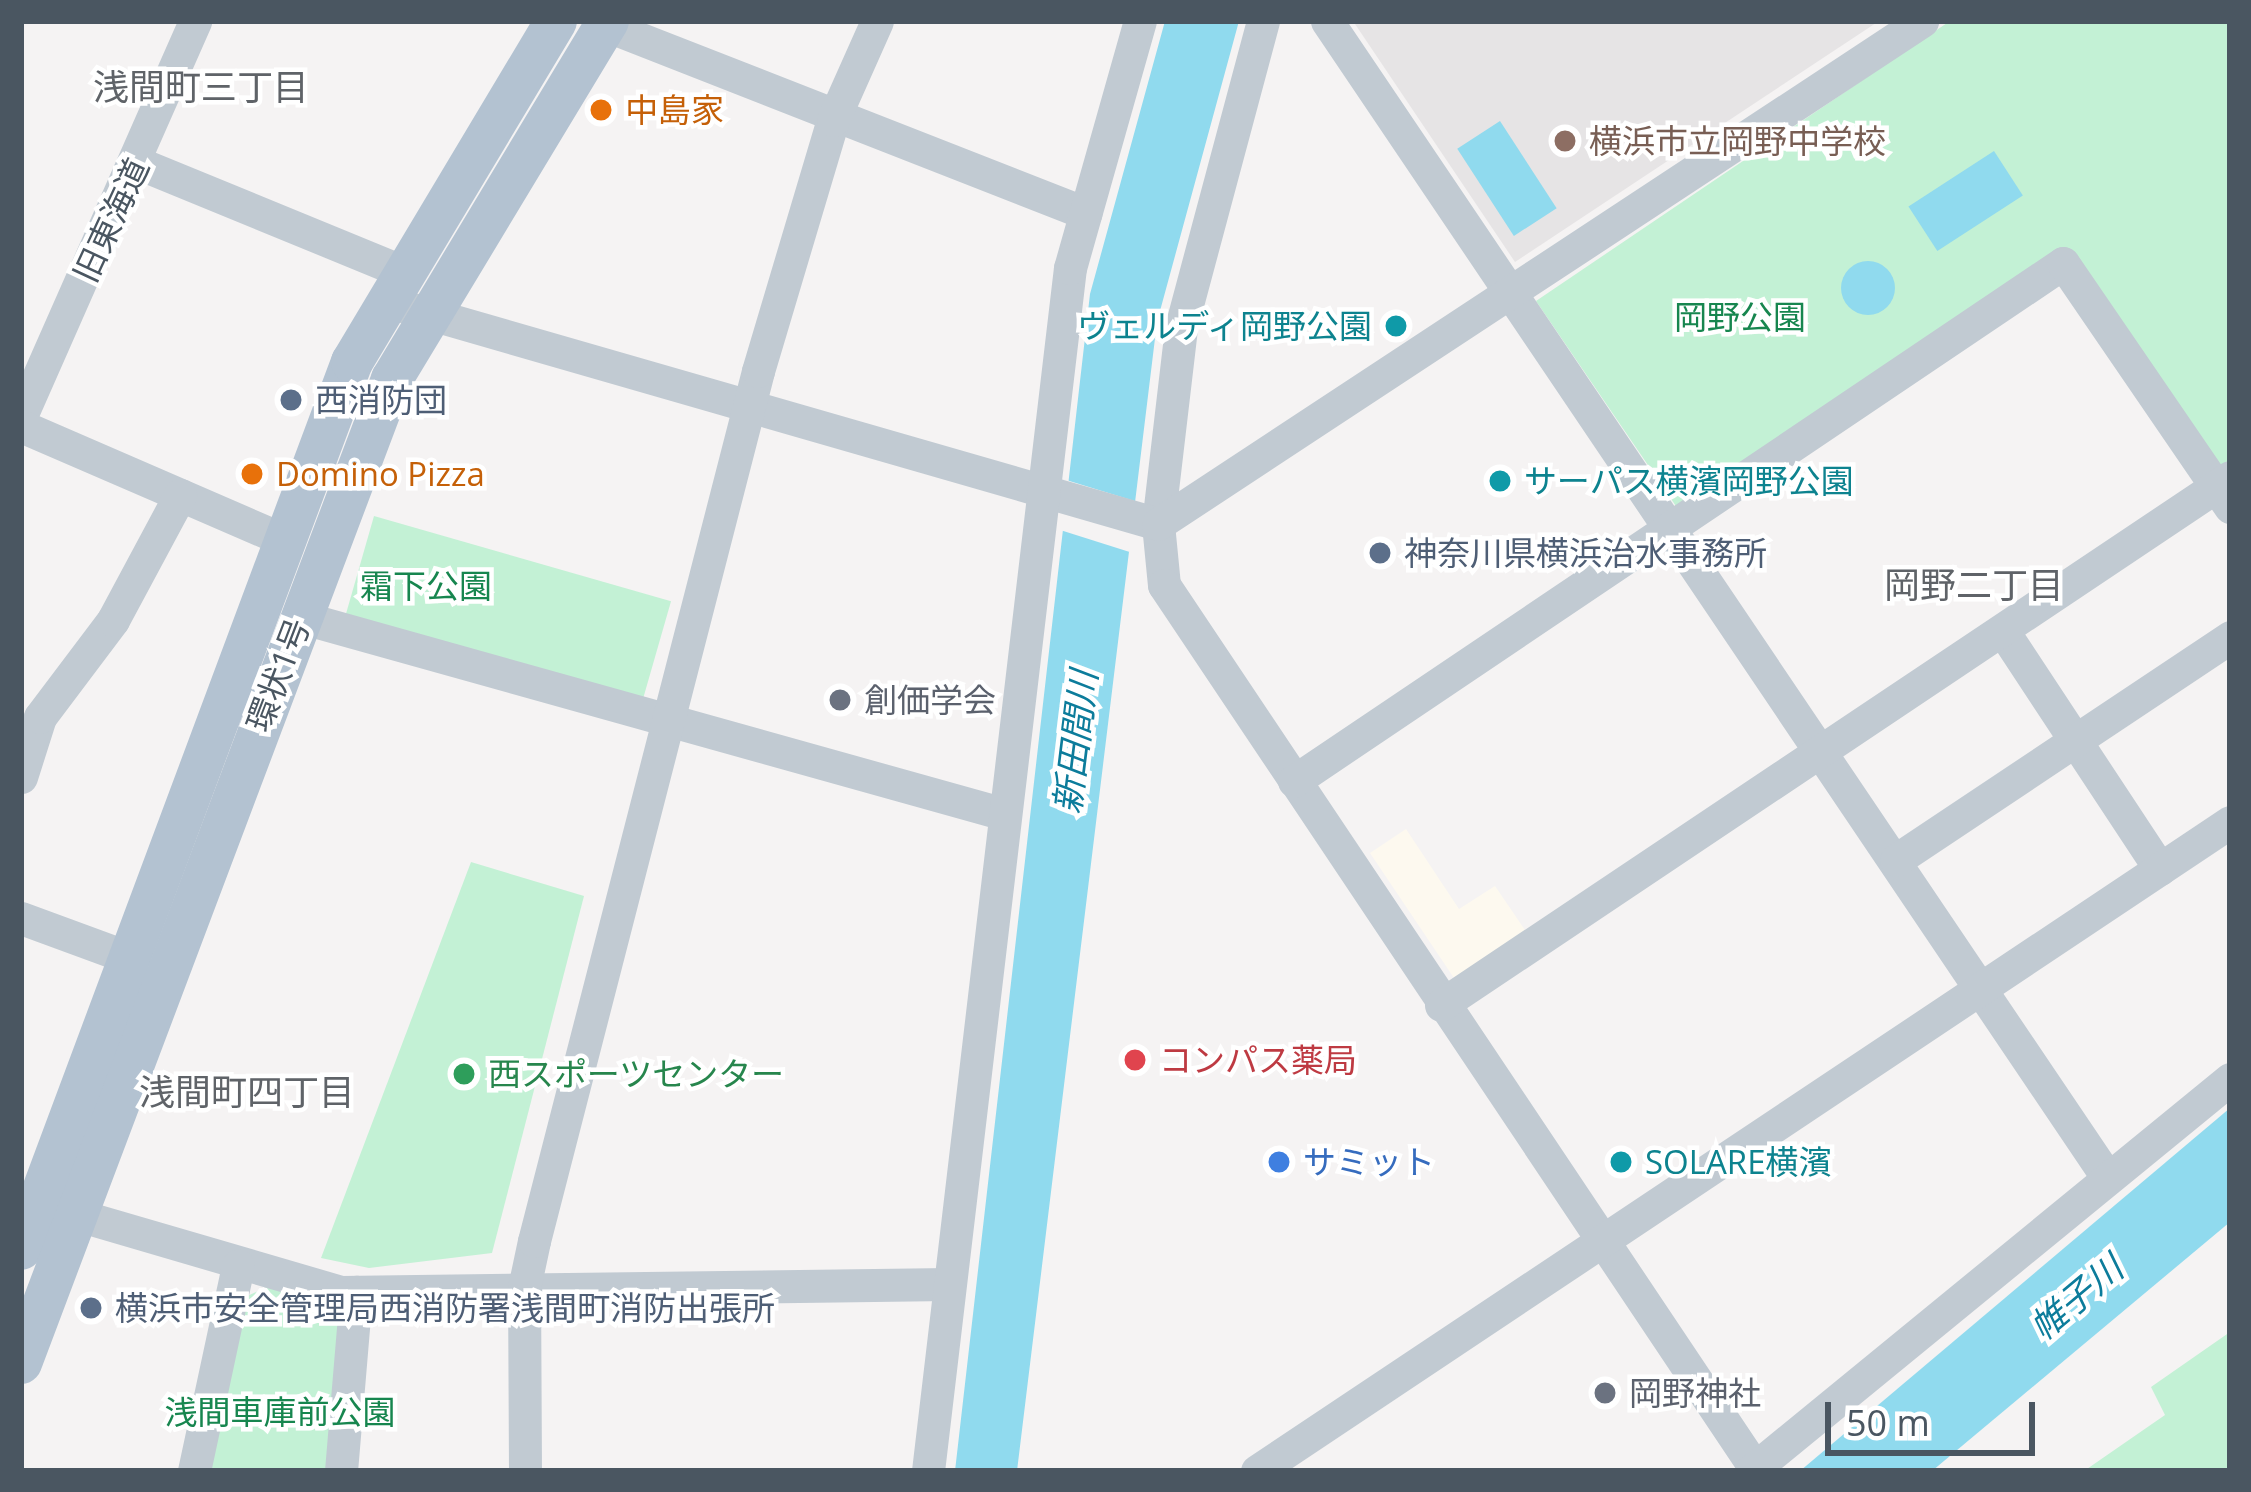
<!DOCTYPE html>
<html>
<head>
<meta charset="utf-8">
<style>
  body { margin:0 }
  #map { position:relative; width:2251px; height:1492px; overflow:hidden; background:#f5f3f3; font-family:"Open Sans","Noto Sans JP",sans-serif }
  div>[style] { position:absolute }
  .commercial>* { inset:0; background:#fdf9ef }
  .education>* { inset:0; background:#e6e4e5 }
  .green>* { inset:0; background:#c3f1d5; transform-origin:0 0 }
  .water>* { inset:0; background:#90daee; transform-origin:0 0 }
  .round { border-radius:50% }
  .pier>* { inset:0; background:#f5f3f3 }
  .minor>* { height:33px; margin:-16.5px; padding:0 16.5px; transform-origin:16.5px; border-radius:16.5px; background:#c1cad2 }
  .major>* { height:42px; margin:-21px; padding:0 21px; transform-origin:21px; border-radius:21px; background:#b3c2d1 }
  .dots>* { width:33px; height:33px; translate:-50% -50%; box-sizing:border-box; border:6px solid #fff; border-radius:50% }
  span { translate:-50% -50%; white-space:nowrap; text-align:center; line-height:1.15; -webkit-text-stroke:9px #fff; paint-order:stroke }
  .food-label { font-size:33px; color:#c56008 }
  .left { translate:0 -50%; text-align:left }
  .education-label { font-size:33px; color:#785e54 }
  .street-label { font-size:33px; color:#4a5661 }
  .park-label { font-size:33px; color:#17864f }
  .culture-label { font-size:33px; color:#0d838f }
  .right { translate:-100% -50%; text-align:right }
  .service-label { font-size:33px; color:#4e5e75 }
  .worship-label { font-size:33px; color:#5b616d }
  .health-label { font-size:33px; color:#be3a42 }
  .leisure-label { font-size:33px; color:#27864d }
  .shop-label { font-size:33px; color:#366cbe }
  .neighbourhood-label { font-size:36px; color:#5f6368 }
  .water-label { font-size:36px; color:#0c7c9b; font-style:italic }
  .frame { position:absolute; inset:0; border:24px solid #4a5661; pointer-events:none }
  .scale { position:absolute; left:1825px; top:1402px; width:210px; height:54px; box-sizing:border-box; border:6px solid #4a5661; border-top:0; padding-left:15px; font-size:36px; line-height:42px; white-space:nowrap; color:#4a5661; -webkit-text-stroke:9px #fff; paint-order:stroke }
</style>
</head>
<body>
<div id="map">
  <div class="commercial">
    <div style="clip-path:polygon(1406px 829px,1459px 909px,1495px 886px,1529px 936px,1458px 984px,1370px 853px)"></div>
  </div>
  <div class="education">
    <div style="clip-path:polygon(1353px 21px,1879px 21px,1515px 262px)"></div>
  </div>
  <div class="green">
    <div style="clip-path:polygon(1950px 21px,2230px 21px,2230px 467px,2220px 474px,2068px 251px,1680px 512px,1536px 301px)"></div>
    <div style="left:374px;top:516px;width:309px;height:106px;rotate:16deg"></div>
    <div style="clip-path:polygon(471px 862px,584px 896px,492px 1253px,369px 1268px,321px 1258px)"></div>
    <div style="clip-path:polygon(269px 1286px,348px 1305px,333px 1471px,210px 1471px,243px 1298px)"></div>
    <div style="clip-path:polygon(2230px 1332px,2230px 1471px,2084px 1471px,2165px 1415px,2151px 1387px)"></div>
  </div>
  <div class="water">
    <div style="clip-path:polygon(1165px 21px,1239px 21px,1157px 322px,1017px 1471px,955px 1471px,1090px 294px)"></div>
    <div style="left:1500px;top:121px;width:104px;height:51px;rotate:57deg"></div>
    <div style="left:1994px;top:151px;width:53px;height:102px;rotate:57deg"></div>
    <div class="round" style="left:1841px;top:261px;width:54px;height:54px"></div>
    <div style="clip-path:polygon(2230px 1108px,2230px 1222px,1932px 1471px,1800px 1471px)"></div>
  </div>
  <div class="pier">
    <div style="clip-path:polygon(1063px 479px,1141px 503px,1136px 554px,1057px 529px)"></div>
  </div>
  <div class="minor">
    <div style="left:1263px;top:21px;width:318px;rotate:105deg"></div>
    <div style="left:1181px;top:328px;width:197px;rotate:96.7deg"></div>
    <div style="left:1158px;top:524px;width:61px;rotate:84.4deg"></div>
    <div style="left:1164px;top:585px;width:1066px;rotate:56.21deg"></div>
    <div style="left:1327px;top:21px;width:1391px;rotate:55.99deg"></div>
    <div style="left:605px;top:25px;width:516px;rotate:21.39deg"></div>
    <div style="left:138px;top:163px;width:287px;rotate:22.3deg"></div>
    <div style="left:385px;top:301px;width:805px;rotate:16.09deg"></div>
    <div style="left:1158px;top:524px;width:915px;rotate:-33.36deg"></div>
    <div style="left:21px;top:416px;width:432px;rotate:-66.2deg"></div>
    <div style="left:21px;top:426px;width:288px;rotate:23.4deg"></div>
    <div style="left:300px;top:617px;width:731px;rotate:15.63deg"></div>
    <div style="left:2003px;top:631px;width:285px;rotate:56.6deg"></div>
    <div style="left:21px;top:777px;width:63px;rotate:-72.4deg"></div>
    <div style="left:40px;top:717px;width:121px;rotate:-53deg"></div>
    <div style="left:113px;top:620px;width:142px;rotate:-61.8deg"></div>
    <div style="left:1294px;top:781px;width:927px;rotate:-33.96deg"></div>
    <div style="left:2063px;top:263px;width:296px;rotate:55.6deg"></div>
    <div style="left:1896px;top:860px;width:402px;rotate:-33.7deg"></div>
    <div style="left:21px;top:918px;width:116px;rotate:20.2deg"></div>
    <div style="left:1441px;top:1005px;width:949px;rotate:-33.79deg"></div>
    <div style="left:57px;top:1209px;width:296px;rotate:16.3deg"></div>
    <div style="left:341px;top:1292px;width:608px;rotate:-0.75deg"></div>
    <div style="left:194px;top:1471px;width:210px;rotate:-77.9deg"></div>
    <div style="left:341px;top:1471px;width:180px;rotate:-85.2deg"></div>
    <div style="left:525px;top:1471px;width:183px;rotate:-90.3deg"></div>
    <div style="left:524px;top:1288px;width:48px;rotate:-78deg"></div>
    <div style="left:534px;top:1241px;width:898px;rotate:-75.56deg"></div>
    <div style="left:758px;top:371px;width:262px;rotate:-73.4deg"></div>
    <div style="left:833px;top:120px;width:108px;rotate:-66deg"></div>
    <div style="left:928px;top:1471px;width:1211px;rotate:-83.27deg"></div>
    <div style="left:1070px;top:268px;width:257px;rotate:-74.2deg"></div>
    <div style="left:1257px;top:1471px;width:1170px;rotate:-33.7deg"></div>
    <div style="left:1751px;top:1471px;width:619px;rotate:-39.3deg"></div>
  </div>
  <div class="major">
    <div style="left:21px;top:1249px;width:947px;rotate:-69.54deg"></div>
    <div style="left:352px;top:362px;width:397px;rotate:-59.1deg"></div>
    <div style="left:21px;top:1363px;width:1052px;rotate:-69.34deg"></div>
    <div style="left:392px;top:379px;width:418px;rotate:-58.9deg"></div>
  </div>
  <div class="dots">
    <div style="left:601px;top:110px;background:#e8710a"></div>
    <div style="left:1565px;top:141px;background:#8d6e63"></div>
    <div style="left:1396px;top:326px;background:#0f9aa8"></div>
    <div style="left:291px;top:400px;background:#5c6f8a"></div>
    <div style="left:252px;top:474px;background:#e8710a"></div>
    <div style="left:1500px;top:481px;background:#0f9aa8"></div>
    <div style="left:1380px;top:553px;background:#5c6f8a"></div>
    <div style="left:840px;top:700px;background:#6b7280"></div>
    <div style="left:1135px;top:1060px;background:#e0444e"></div>
    <div style="left:464px;top:1074px;background:#2e9e5b"></div>
    <div style="left:1279px;top:1162px;background:#3f7fe0"></div>
    <div style="left:1621px;top:1162px;background:#0f9aa8"></div>
    <div style="left:91px;top:1308px;background:#5c6f8a"></div>
    <div style="left:1605px;top:1393px;background:#6b7280"></div>
  </div>
  <div class="food-label">
    <span class="left" style="left:625px;top:110px">中島家</span>
    <span class="left" style="left:276px;top:474px">Domino Pizza</span>
  </div>
  <div class="education-label">
    <span class="left" style="left:1589px;top:141px">横浜市立岡野中学校</span>
  </div>
  <div class="street-label">
    <span style="left:111px;top:220px;rotate:-65deg">旧東海道</span>
    <span style="left:278px;top:675px;rotate:-69deg">環状1号</span>
  </div>
  <div class="park-label">
    <span style="left:1740px;top:317px">岡野公園</span>
    <span style="left:426px;top:586px">霜下公園</span>
    <span style="left:280px;top:1412px">浅間車庫前公園</span>
  </div>
  <div class="culture-label">
    <span class="right" style="left:1372px;top:326px">ヴェルディ岡野公園</span>
    <span class="left" style="left:1524px;top:481px">サーパス横濱岡野公園</span>
    <span class="left" style="left:1645px;top:1162px">SOLARE横濱</span>
  </div>
  <div class="service-label">
    <span class="left" style="left:315px;top:400px">西消防団</span>
    <span class="left" style="left:1404px;top:553px">神奈川県横浜治水事務所</span>
    <span class="left" style="left:115px;top:1308px">横浜市安全管理局西消防署浅間町消防出張所</span>
  </div>
  <div class="worship-label">
    <span class="left" style="left:864px;top:700px">創価学会</span>
    <span class="left" style="left:1629px;top:1393px">岡野神社</span>
  </div>
  <div class="health-label">
    <span class="left" style="left:1159px;top:1060px">コンパス薬局</span>
  </div>
  <div class="leisure-label">
    <span class="left" style="left:488px;top:1074px">西スポーツセンター</span>
  </div>
  <div class="shop-label">
    <span class="left" style="left:1303px;top:1162px">サミット</span>
  </div>
  <div class="neighbourhood-label">
    <span style="left:201px;top:87px">浅間町三丁目</span>
    <span style="left:1974px;top:585px">岡野二丁目</span>
    <span style="left:247px;top:1092px">浅間町四丁目</span>
  </div>
  <div class="water-label">
    <span style="left:1075px;top:742px;rotate:-83deg">新田間川</span>
    <span style="left:2076px;top:1297px;rotate:-40deg">帷子川</span>
  </div>
  <div class="frame"></div>
  <div class="scale">50 m</div>
</div>
</body>
</html>
